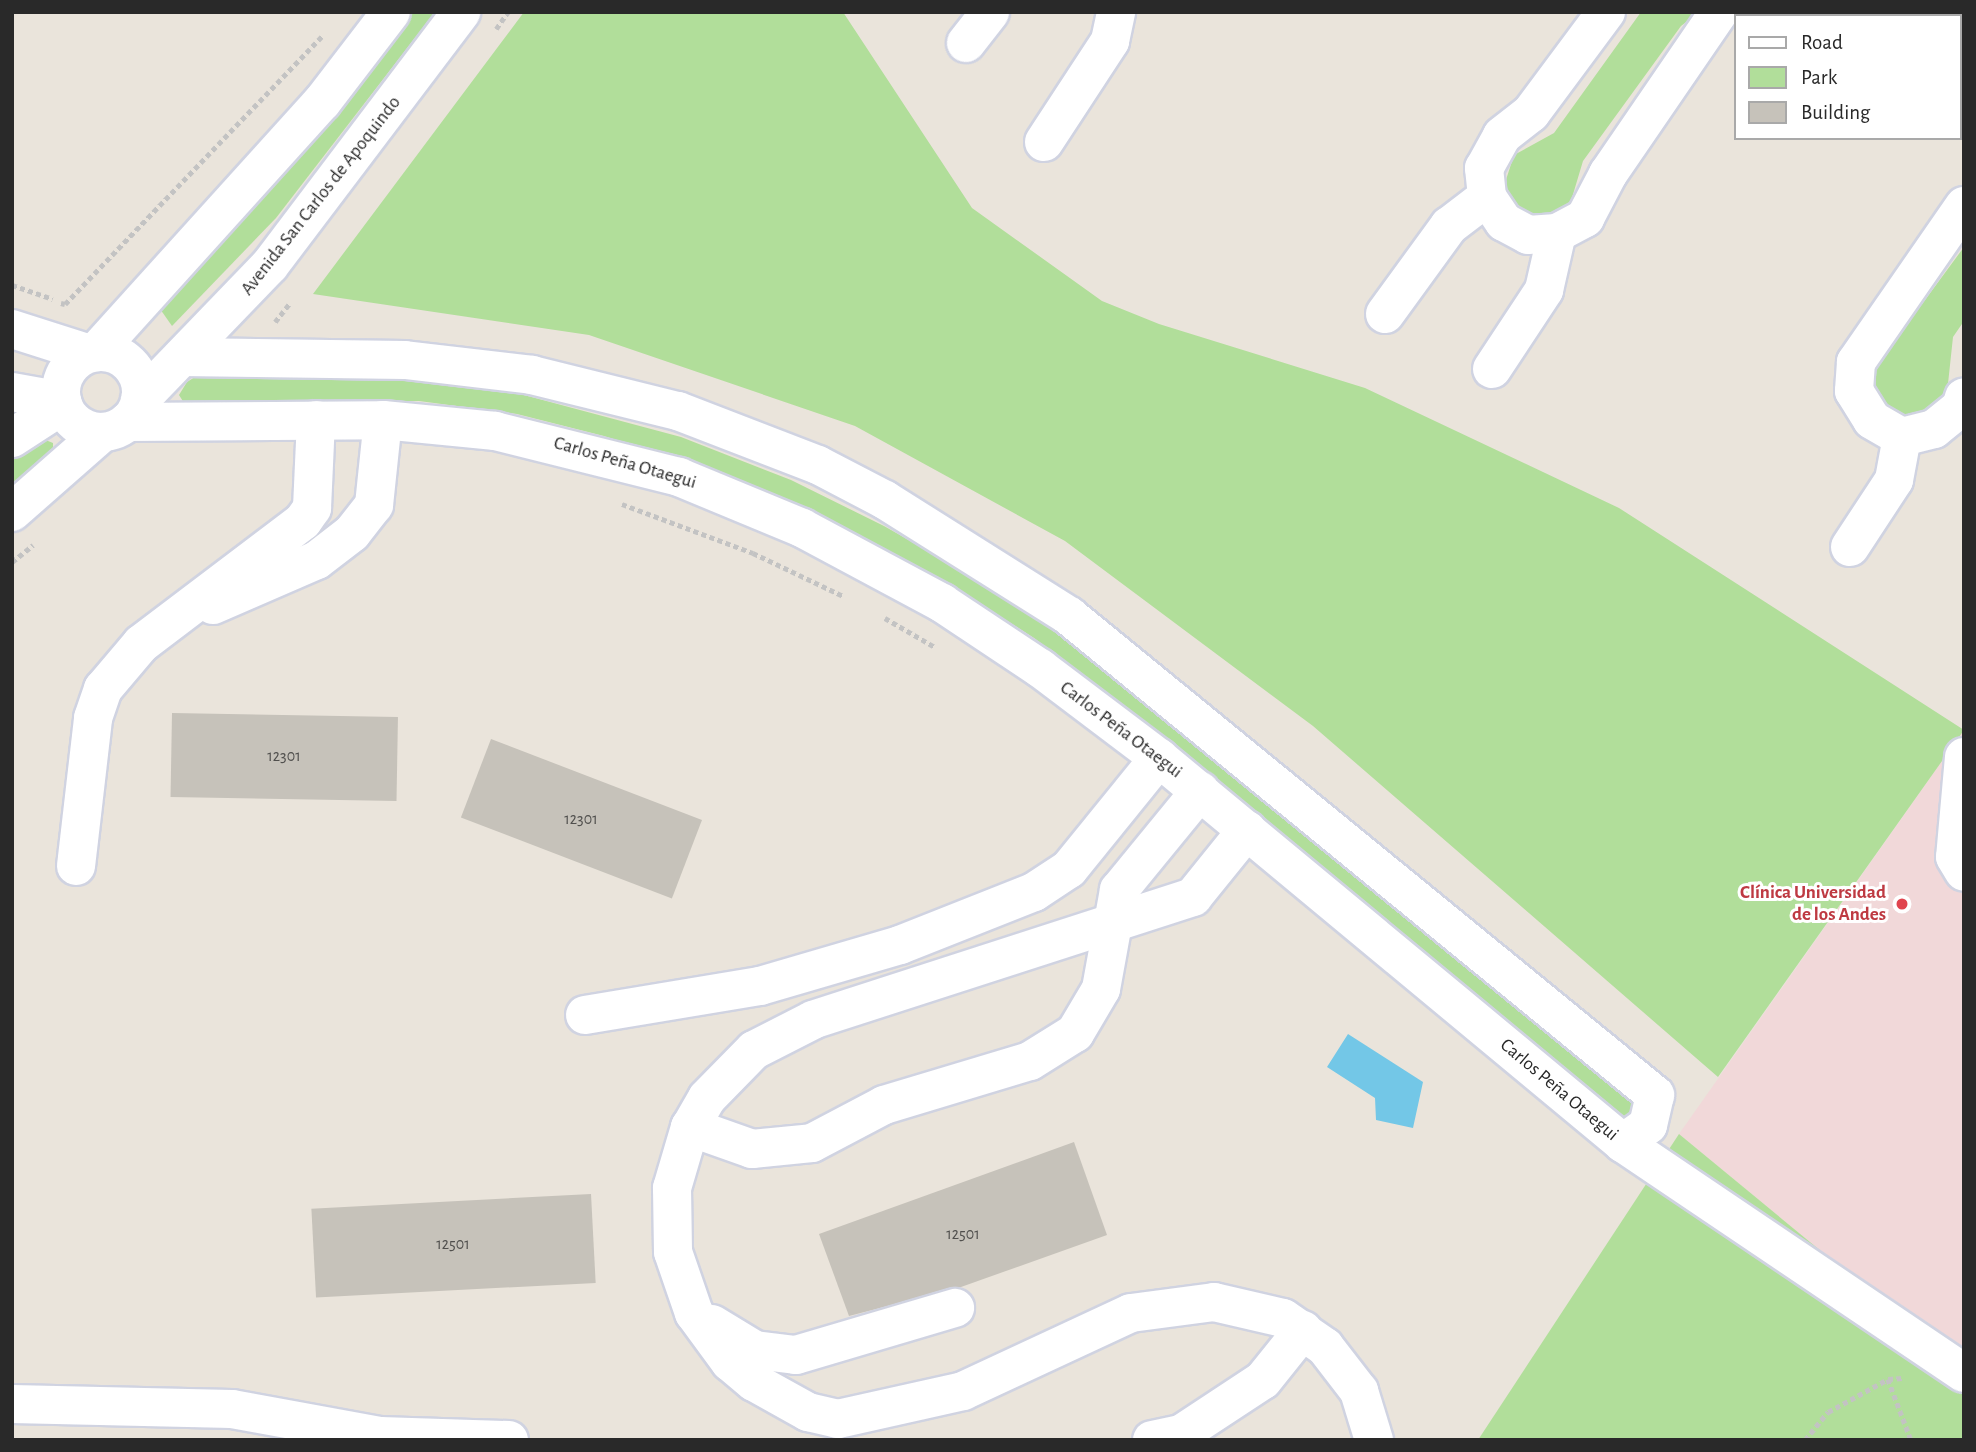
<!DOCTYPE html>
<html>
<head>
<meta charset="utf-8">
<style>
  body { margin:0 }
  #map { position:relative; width:1976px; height:1452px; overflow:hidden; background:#eae4db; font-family:"Alegreya Sans",sans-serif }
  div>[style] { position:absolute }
  .medical>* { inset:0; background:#f1d8d9 }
  .green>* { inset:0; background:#b1de9a }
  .water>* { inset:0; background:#73c7e7 }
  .building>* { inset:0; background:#c6c2ba; transform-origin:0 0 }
  .path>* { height:4.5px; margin-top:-2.25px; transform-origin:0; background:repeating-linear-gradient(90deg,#c3c3c3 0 5px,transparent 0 8.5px) }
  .roads { filter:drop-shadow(2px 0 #d0d3e1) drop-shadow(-2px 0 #d0d3e1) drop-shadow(0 2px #d0d3e1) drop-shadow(0 -2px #d0d3e1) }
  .minor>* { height:38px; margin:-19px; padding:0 19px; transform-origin:19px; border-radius:19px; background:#fff }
  .minor>.ring { margin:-19px; padding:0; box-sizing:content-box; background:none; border:38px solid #fff; border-radius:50% }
  .dots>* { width:19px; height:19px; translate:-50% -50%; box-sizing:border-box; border:4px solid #fff; border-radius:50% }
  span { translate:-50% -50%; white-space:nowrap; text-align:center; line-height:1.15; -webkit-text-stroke:6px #fff; paint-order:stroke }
  .number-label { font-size:16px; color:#504f4d }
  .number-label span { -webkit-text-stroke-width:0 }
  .street-label { font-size:19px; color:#292929 }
  .health-label { font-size:19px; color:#be3a42; font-weight:700 }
  .right { translate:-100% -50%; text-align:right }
  .frame { position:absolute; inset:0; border:14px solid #292929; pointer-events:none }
  .legend { position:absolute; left:1734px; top:14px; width:228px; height:126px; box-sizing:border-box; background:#fff; border:2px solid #a9a9a9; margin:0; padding:9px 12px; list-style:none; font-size:21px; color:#292929 }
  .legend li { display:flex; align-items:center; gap:14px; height:35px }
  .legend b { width:35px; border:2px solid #a9a9a9 }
</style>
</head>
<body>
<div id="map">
  <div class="medical">
    <div style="clip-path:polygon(1964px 730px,1964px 1369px,1679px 1134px)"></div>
  </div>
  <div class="green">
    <div style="clip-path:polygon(413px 12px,435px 12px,276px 218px,172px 326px,158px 306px)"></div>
    <div style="clip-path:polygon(524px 12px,843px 12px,972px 208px,1102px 301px,1159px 324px,1365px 388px,1619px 508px,1964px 730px,1718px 1077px,1313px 726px,1065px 541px,855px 426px,589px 335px,313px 294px)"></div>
    <div style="clip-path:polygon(1641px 12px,1699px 12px,1681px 26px,1583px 161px,1571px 201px,1558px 213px,1533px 216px,1515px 206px,1504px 186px,1514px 155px,1554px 133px)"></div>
    <div style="clip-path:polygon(1964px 247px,1964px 321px,1953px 337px,1947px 393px,1925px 414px,1902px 415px,1878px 400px,1869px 376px)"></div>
    <div style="clip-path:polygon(206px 370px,429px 380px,505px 390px,681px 437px,791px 480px,884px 526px,1048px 619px,1635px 1099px,1633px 1118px,1625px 1117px,1147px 723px,1034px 638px,941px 579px,716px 473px,604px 436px,517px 414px,419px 401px,186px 406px,179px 395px,187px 382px)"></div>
    <div style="clip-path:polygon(33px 435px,53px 443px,53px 452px,12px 485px,12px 446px)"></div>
    <div style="clip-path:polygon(1679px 1134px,1964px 1369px,1964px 1440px,1478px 1440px)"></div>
  </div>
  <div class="water">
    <div style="clip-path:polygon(1348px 1034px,1423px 1082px,1413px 1128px,1376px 1120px,1375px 1098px,1327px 1067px)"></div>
  </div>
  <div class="building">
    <div style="left:172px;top:713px;width:226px;height:84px;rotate:1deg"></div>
    <div style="left:491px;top:739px;width:226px;height:84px;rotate:21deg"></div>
    <div style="clip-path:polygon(1074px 1142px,1107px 1235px,961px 1287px,849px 1316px,819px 1234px)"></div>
    <div style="left:591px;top:1194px;width:89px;height:280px;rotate:87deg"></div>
  </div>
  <div class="path">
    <div style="left:496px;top:29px;width:21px;rotate:-55deg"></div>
    <div style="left:12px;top:285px;width:43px;rotate:18.9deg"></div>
    <div style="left:61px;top:303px;width:4px;rotate:14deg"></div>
    <div style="left:65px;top:304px;width:371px;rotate:-46.2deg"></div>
    <div style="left:275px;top:322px;width:23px;rotate:-52deg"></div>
    <div style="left:622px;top:504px;width:140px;rotate:20.5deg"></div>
    <div style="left:753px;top:553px;width:100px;rotate:25.5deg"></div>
    <div style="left:12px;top:562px;width:27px;rotate:-39deg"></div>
    <div style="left:885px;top:618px;width:58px;rotate:30.1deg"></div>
    <div style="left:1888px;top:1379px;width:65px;rotate:69.3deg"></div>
    <div style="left:1805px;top:1440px;width:36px;rotate:-51deg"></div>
    <div style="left:1828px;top:1412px;width:68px;rotate:-28.8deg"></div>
    <div style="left:1888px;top:1379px;width:15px;rotate:-4deg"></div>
  </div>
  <div class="roads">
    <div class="minor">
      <div style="left:1606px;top:12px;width:126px;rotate:126.6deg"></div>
      <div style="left:1531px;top:113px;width:37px;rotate:142deg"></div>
      <div style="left:1502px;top:136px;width:37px;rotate:119deg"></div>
      <div style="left:1484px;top:168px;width:29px;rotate:84deg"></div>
      <div style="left:1487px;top:197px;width:30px;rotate:56deg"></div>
      <div style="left:1504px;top:222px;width:27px;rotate:28deg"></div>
      <div style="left:1528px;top:235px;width:29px;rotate:-4deg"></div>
      <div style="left:1557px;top:233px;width:32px;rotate:-28deg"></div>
      <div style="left:1585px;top:218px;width:50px;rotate:-62.4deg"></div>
      <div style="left:1608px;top:174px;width:196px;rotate:-55.6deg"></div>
      <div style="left:1949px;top:12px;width:16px;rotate:18deg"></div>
      <div style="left:1853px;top:16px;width:5px;rotate:-53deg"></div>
      <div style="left:966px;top:43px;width:39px;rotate:-52deg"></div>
      <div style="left:1960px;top:102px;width:5px;rotate:37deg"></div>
      <div style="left:1044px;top:142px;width:121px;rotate:-56.8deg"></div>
      <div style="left:1110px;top:41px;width:30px;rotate:-78deg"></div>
      <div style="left:1964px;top:206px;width:190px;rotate:124.7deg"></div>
      <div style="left:1856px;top:362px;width:29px;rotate:94deg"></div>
      <div style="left:1854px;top:391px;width:34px;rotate:58deg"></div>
      <div style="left:1872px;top:420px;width:34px;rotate:30deg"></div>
      <div style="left:1902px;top:437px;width:33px;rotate:-14deg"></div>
      <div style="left:1934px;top:429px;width:35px;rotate:-39deg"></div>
      <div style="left:1961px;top:407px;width:10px;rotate:-73deg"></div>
      <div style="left:1385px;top:314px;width:109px;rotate:-54deg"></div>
      <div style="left:1449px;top:226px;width:48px;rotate:-37.3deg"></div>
      <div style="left:12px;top:329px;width:79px;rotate:17.7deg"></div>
      <div class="ring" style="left:61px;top:352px;width:42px;height:42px"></div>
      <div style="left:96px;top:352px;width:337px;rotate:-47.9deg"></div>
      <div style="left:322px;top:102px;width:113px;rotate:-52.5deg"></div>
      <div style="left:182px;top:357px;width:223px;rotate:0.8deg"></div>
      <div style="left:405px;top:360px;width:128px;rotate:6.7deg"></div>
      <div style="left:532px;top:375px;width:150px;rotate:13.9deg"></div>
      <div style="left:678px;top:411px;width:150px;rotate:21.1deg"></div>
      <div style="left:818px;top:465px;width:76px;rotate:27.6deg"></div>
      <div style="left:885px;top:500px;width:218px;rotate:32.2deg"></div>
      <div style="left:1069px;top:616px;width:757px;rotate:39.26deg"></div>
      <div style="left:1655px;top:1095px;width:31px;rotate:103deg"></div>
      <div style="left:1648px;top:1125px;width:31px;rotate:144deg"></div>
      <div style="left:1492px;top:369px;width:95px;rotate:-56.6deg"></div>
      <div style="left:1544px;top:290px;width:58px;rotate:-77.2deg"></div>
      <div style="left:12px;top:392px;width:51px;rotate:10.2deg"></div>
      <div style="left:140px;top:400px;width:187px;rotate:-46.1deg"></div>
      <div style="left:270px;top:265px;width:317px;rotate:-52.9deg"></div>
      <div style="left:127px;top:422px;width:256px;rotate:-0.4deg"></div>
      <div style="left:383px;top:420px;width:113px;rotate:5.6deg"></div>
      <div style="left:495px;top:431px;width:190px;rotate:14deg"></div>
      <div style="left:679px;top:477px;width:133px;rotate:22.5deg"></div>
      <div style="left:802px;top:528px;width:159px;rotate:28.2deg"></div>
      <div style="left:942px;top:603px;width:118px;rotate:33.6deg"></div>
      <div style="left:1040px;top:668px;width:149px;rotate:37.1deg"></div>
      <div style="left:1159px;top:758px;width:603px;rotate:39.68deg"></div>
      <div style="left:1623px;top:1143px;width:411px;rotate:34deg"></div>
      <div style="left:12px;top:438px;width:61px;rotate:-32.9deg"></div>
      <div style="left:12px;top:512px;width:121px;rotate:-41.3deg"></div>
      <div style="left:1850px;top:547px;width:80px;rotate:-56.7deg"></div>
      <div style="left:1894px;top:480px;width:44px;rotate:-79.5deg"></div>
      <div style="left:213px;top:605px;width:113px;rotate:-23.4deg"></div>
      <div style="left:317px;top:560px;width:44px;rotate:-37.6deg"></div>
      <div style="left:352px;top:533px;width:36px;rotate:-52deg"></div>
      <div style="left:374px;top:505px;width:85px;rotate:-84deg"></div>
      <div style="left:1964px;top:757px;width:100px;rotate:95.1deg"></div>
      <div style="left:1955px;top:857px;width:17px;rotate:59deg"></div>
      <div style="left:1247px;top:830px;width:86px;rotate:128.9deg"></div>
      <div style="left:1193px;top:897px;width:399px;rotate:162.1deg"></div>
      <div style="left:813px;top:1020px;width:66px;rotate:153deg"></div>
      <div style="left:754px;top:1050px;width:67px;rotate:134.4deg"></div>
      <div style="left:707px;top:1098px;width:34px;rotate:120deg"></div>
      <div style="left:690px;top:1127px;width:64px;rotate:106.4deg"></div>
      <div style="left:672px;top:1188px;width:64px;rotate:89.1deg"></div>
      <div style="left:673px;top:1252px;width:65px;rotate:71deg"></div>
      <div style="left:694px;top:1313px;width:61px;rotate:53.7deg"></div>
      <div style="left:730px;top:1362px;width:31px;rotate:40deg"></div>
      <div style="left:754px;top:1382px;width:62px;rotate:29.1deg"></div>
      <div style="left:808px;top:1412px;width:31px;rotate:13deg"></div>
      <div style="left:838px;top:1419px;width:128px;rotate:-12.6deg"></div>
      <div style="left:963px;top:1391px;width:185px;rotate:-24.9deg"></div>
      <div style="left:1131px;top:1313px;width:84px;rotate:-7.5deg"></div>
      <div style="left:1214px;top:1302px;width:71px;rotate:13.1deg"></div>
      <div style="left:1283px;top:1318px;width:51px;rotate:34.6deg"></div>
      <div style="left:1325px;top:1347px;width:56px;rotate:52.3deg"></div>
      <div style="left:1359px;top:1391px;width:51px;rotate:73deg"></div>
      <div style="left:76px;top:866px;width:149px;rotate:-83.4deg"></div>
      <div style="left:93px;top:718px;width:31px;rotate:-71deg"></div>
      <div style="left:103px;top:689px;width:59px;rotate:-49.8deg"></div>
      <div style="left:141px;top:644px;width:203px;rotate:-37.2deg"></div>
      <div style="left:303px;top:521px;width:16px;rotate:-55deg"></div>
      <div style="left:312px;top:508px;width:88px;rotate:-87.4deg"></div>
      <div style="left:585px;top:1015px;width:177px;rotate:-9.4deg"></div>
      <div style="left:760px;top:986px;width:146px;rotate:-16.3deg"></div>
      <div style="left:900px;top:945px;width:144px;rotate:-21.6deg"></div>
      <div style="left:1034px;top:892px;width:42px;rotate:-33.3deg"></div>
      <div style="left:1069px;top:869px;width:143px;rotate:-51deg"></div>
      <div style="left:690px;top:1127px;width:66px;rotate:19.5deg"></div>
      <div style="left:752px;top:1149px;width:60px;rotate:-5.7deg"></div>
      <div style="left:812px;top:1143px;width:81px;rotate:-27.8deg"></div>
      <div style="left:884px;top:1105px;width:152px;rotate:-16.8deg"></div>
      <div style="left:1030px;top:1061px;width:53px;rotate:-31.9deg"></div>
      <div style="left:1075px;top:1033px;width:51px;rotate:-59.4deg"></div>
      <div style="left:1101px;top:989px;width:101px;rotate:-79.7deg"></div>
      <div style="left:1119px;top:890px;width:128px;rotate:-50.7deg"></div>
      <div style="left:712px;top:1324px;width:50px;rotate:31.2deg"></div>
      <div style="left:755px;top:1350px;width:41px;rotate:7deg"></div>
      <div style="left:796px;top:1355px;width:166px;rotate:-16.5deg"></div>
      <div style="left:12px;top:1404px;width:220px;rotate:1.3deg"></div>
      <div style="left:232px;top:1409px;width:150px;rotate:10.3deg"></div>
      <div style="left:380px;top:1436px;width:129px;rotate:1.8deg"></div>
      <div style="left:1152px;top:1440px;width:30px;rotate:-12deg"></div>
      <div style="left:1181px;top:1434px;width:98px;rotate:-33.4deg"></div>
      <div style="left:1263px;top:1380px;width:64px;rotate:-51.3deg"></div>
    </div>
  </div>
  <div class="dots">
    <div style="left:1902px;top:904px;background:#e0444e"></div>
  </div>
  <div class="number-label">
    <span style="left:284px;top:756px">12301</span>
    <span style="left:581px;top:819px">12301</span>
    <span style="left:963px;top:1234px">12501</span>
    <span style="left:453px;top:1244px">12501</span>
  </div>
  <div class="street-label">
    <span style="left:321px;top:196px;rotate:-52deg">Avenida San Carlos de Apoquindo</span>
    <span style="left:625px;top:463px;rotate:16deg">Carlos Peña Otaegui</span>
    <span style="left:1121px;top:730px;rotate:37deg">Carlos Peña Otaegui</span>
    <span style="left:1559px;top:1090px;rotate:40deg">Carlos Peña Otaegui</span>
  </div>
  <div class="health-label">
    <span class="right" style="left:1886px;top:904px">Clínica Universidad<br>de los Andes</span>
  </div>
  <div class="frame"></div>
  <ul class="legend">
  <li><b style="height:9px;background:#fff"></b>Road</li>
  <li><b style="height:19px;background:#b1de9a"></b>Park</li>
  <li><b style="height:19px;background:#c6c2ba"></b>Building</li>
  </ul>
</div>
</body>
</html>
